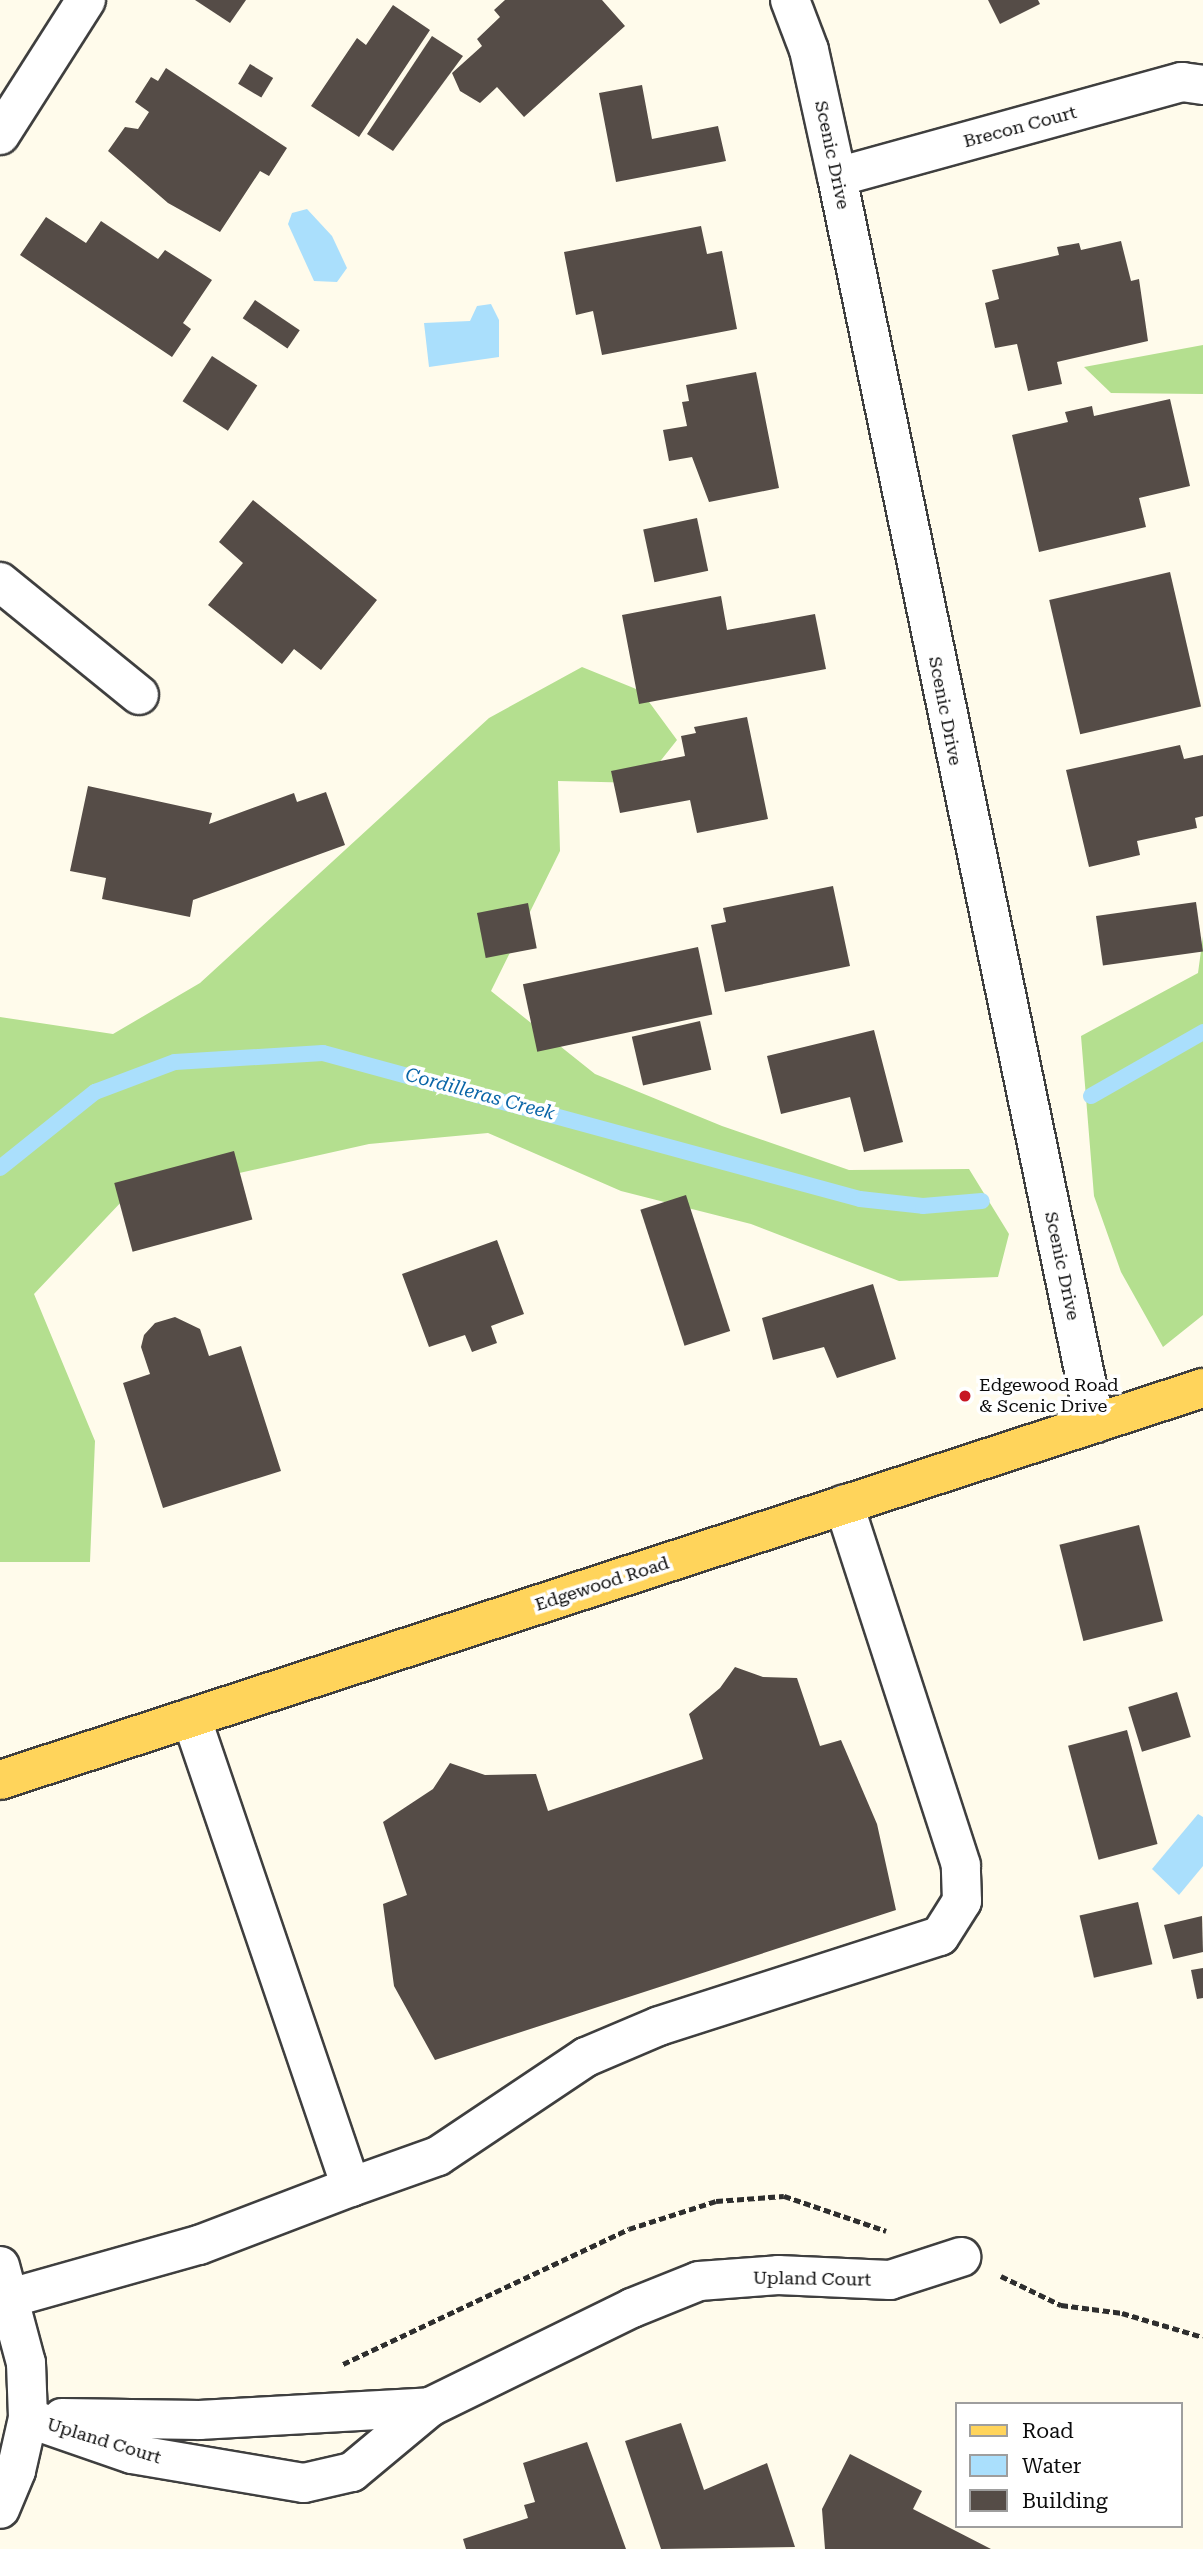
<!DOCTYPE html>
<html>
<head>
<meta charset="utf-8">
<style>
  body { margin:0 }
  #map { position:relative; width:1203px; height:2549px; overflow:hidden; background:#fffbeb; font-family:"Roboto Serif",serif }
  div>[style] { position:absolute }
  .forest>* { inset:0; background:#b4df8f }
  .water>* { inset:0; background:#aadffc }
  .stream>* { height:16px; margin:-8px; padding:0 8px; transform-origin:8px; border-radius:8px; background:#aadffc }
  .building>* { inset:0; background:#554c47; transform-origin:0 0 }
  .path>* { height:4.5px; margin-top:-2.25px; transform-origin:0; background:repeating-linear-gradient(90deg,#2e2e2e 0 7px,transparent 0 10.5px) }
  .roads { filter:drop-shadow(2px 0 #3f3f3f) drop-shadow(-2px 0 #3f3f3f) drop-shadow(0 2px #3f3f3f) drop-shadow(0 -2px #3f3f3f) }
  .minor>* { height:38px; margin:-19px; padding:0 19px; transform-origin:19px; border-radius:19px; background:#fff }
  .major>* { height:38px; margin:-19px; padding:0 19px; transform-origin:19px; border-radius:19px; background:#ffd45b }
  .dots>* { width:19px; height:19px; translate:-50% -50%; box-sizing:border-box; border:4px solid #fff; border-radius:50% }
  span { translate:-50% -50%; white-space:nowrap; text-align:center; line-height:1.15; -webkit-text-stroke:7px #fff; paint-order:stroke }
  .street-label { font-size:18px; color:#0c0c0c }
  .poi-label { font-size:18px; color:#0c0c0c }
  .left { translate:0 -50%; text-align:left }
  .water-label { font-size:19px; color:#0b66a8; font-style:italic }
  .legend { position:absolute; left:955px; top:2402px; width:228px; height:126px; box-sizing:border-box; background:#fff; border:2px solid #9e9e9e; margin:0; padding:9px 12px; list-style:none; font-size:21px; color:#0c0c0c }
  .legend li { display:flex; align-items:center; gap:14px; height:35px }
  .legend b { width:35px; border:2px solid #9e9e9e }
</style>
</head>
<body>
<div id="map">
  <div class="forest">
    <div style="clip-path:polygon(1203px 345px,1203px 394px,1111px 393px,1084px 367px)"></div>
    <div style="clip-path:polygon(582px 667px,641px 691px,677px 740px,643px 783px,558px 781px,560px 851px,491px 991px,595px 1074px,722px 1126px,849px 1170px,969px 1169px,1009px 1234px,998px 1277px,899px 1281px,751px 1224px,621px 1191px,488px 1133px,369px 1144px,124px 1199px,34px 1294px,95px 1441px,90px 1562px,0 1562px,0 1017px,113px 1034px,200px 983px,489px 718px)"></div>
    <div style="clip-path:polygon(1203px 936px,1203px 1315px,1163px 1347px,1121px 1272px,1094px 1196px,1081px 1036px,1198px 973px)"></div>
  </div>
  <div class="water">
    <div style="clip-path:polygon(307px 209px,332px 236px,347px 268px,337px 282px,314px 281px,288px 224px,292px 213px)"></div>
    <div style="clip-path:polygon(491px 304px,499px 320px,499px 357px,429px 367px,424px 323px,470px 321px,477px 306px)"></div>
    <div style="clip-path:polygon(1198px 1814px,1203px 1817px,1203px 1866px,1179px 1895px,1152px 1869px)"></div>
  </div>
  <div class="stream">
    <div style="left:1091px;top:1096px;width:129px;rotate:-29.7deg"></div>
    <div style="left:0;top:1168px;width:122px;rotate:-38.7deg"></div>
    <div style="left:95px;top:1092px;width:85px;rotate:-20.6deg"></div>
    <div style="left:175px;top:1062px;width:148px;rotate:-3.5deg"></div>
    <div style="left:323px;top:1053px;width:556px;rotate:15.21deg"></div>
    <div style="left:860px;top:1199px;width:63px;rotate:6.3deg"></div>
    <div style="left:923px;top:1206px;width:59px;rotate:-4.8deg"></div>
  </div>
  <div class="building">
    <div style="clip-path:polygon(195px 0,246px 0,230px 23px)"></div>
    <div style="clip-path:polygon(505px 0,602px 0,625px 26px,524px 117px,497px 87px,480px 103px,460px 91px,452px 73px,482px 46px,477px 39px,500px 17px,494px 10px)"></div>
    <div style="clip-path:polygon(988px 0,1038px 0,1040px 4px,1000px 24px)"></div>
    <div style="clip-path:polygon(393px 5px,430px 30px,359px 137px,311px 106px,357px 38px,366px 45px)"></div>
    <div style="clip-path:polygon(432px 36px,463px 56px,393px 151px,367px 134px)"></div>
    <div style="left:250px;top:64px;width:27px;height:23px;rotate:31deg"></div>
    <div style="clip-path:polygon(166px 68px,287px 148px,269px 176px,260px 171px,220px 232px,168px 203px,108px 151px,125px 127px,138px 129px,149px 112px,135px 102px,151px 77px,158px 81px)"></div>
    <div style="clip-path:polygon(642px 85px,652px 139px,718px 126px,726px 161px,616px 182px,599px 93px)"></div>
    <div style="clip-path:polygon(46px 217px,86px 243px,101px 221px,158px 259px,165px 250px,212px 280px,183px 323px,191px 329px,172px 357px,20px 255px)"></div>
    <div style="clip-path:polygon(701px 226px,707px 254px,722px 251px,737px 329px,602px 355px,593px 311px,576px 315px,564px 252px)"></div>
    <div style="clip-path:polygon(1121px 241px,1131px 281px,1139px 279px,1148px 341px,1057px 362px,1062px 384px,1028px 391px,1017px 344px,995px 348px,985px 303px,999px 299px,992px 270px,1059px 255px,1057px 247px,1079px 243px,1081px 250px)"></div>
    <div style="left:255px;top:300px;width:54px;height:22px;rotate:34deg"></div>
    <div style="left:212px;top:356px;width:54px;height:54px;rotate:33deg"></div>
    <div style="clip-path:polygon(756px 372px,779px 488px,709px 502px,692px 457px,669px 461px,663px 430px,687px 426px,682px 402px,689px 401px,686px 385px)"></div>
    <div style="clip-path:polygon(1170px 399px,1190px 486px,1139px 498px,1146px 527px,1039px 552px,1012px 435px,1068px 422px,1065px 412px,1092px 406px,1094px 416px)"></div>
    <div style="clip-path:polygon(253px 500px,377px 600px,321px 670px,294px 649px,282px 664px,208px 605px,243px 563px,219px 542px)"></div>
    <div style="left:697px;top:518px;width:54px;height:55px;rotate:78deg"></div>
    <div style="left:1170px;top:572px;width:138px;height:124px;rotate:77deg"></div>
    <div style="clip-path:polygon(721px 596px,727px 630px,815px 614px,826px 669px,639px 704px,622px 615px)"></div>
    <div style="clip-path:polygon(747px 717px,768px 819px,697px 833px,690px 800px,620px 813px,611px 771px,685px 756px,681px 736px,696px 733px,694px 727px)"></div>
    <div style="clip-path:polygon(1180px 745px,1184px 759px,1203px 755px,1203px 816px,1195px 818px,1197px 828px,1137px 841px,1140px 855px,1089px 867px,1066px 770px)"></div>
    <div style="clip-path:polygon(88px 786px,212px 813px,209px 824px,294px 793px,297px 802px,326px 792px,345px 845px,193px 900px,190px 917px,102px 899px,106px 878px,70px 871px)"></div>
    <div style="clip-path:polygon(833px 886px,850px 966px,725px 992px,711px 925px,726px 922px,723px 908px)"></div>
    <div style="left:1196px;top:902px;width:50px;height:101px;rotate:82deg"></div>
    <div style="left:528px;top:903px;width:46px;height:52px;rotate:79deg"></div>
    <div style="left:698px;top:947px;width:69px;height:179px;rotate:78deg"></div>
    <div style="left:700px;top:1021px;width:50px;height:70px;rotate:77deg"></div>
    <div style="clip-path:polygon(874px 1030px,903px 1142px,864px 1152px,850px 1097px,781px 1114px,767px 1056px)"></div>
    <div style="left:234px;top:1151px;width:71px;height:124px;rotate:75deg"></div>
    <div style="left:686px;top:1195px;width:143px;height:48px;rotate:72deg"></div>
    <div style="clip-path:polygon(497px 1240px,524px 1314px,491px 1326px,497px 1343px,472px 1352px,465px 1335px,429px 1347px,402px 1274px)"></div>
    <div style="clip-path:polygon(873px 1284px,896px 1359px,837px 1378px,824px 1347px,773px 1360px,762px 1318px)"></div>
    <div style="clip-path:polygon(175px 1317px,200px 1329px,209px 1356px,241px 1346px,281px 1471px,163px 1508px,123px 1383px,150px 1374px,141px 1347px,144px 1335px,155px 1323px)"></div>
    <div style="left:1139px;top:1525px;width:99px;height:82px;rotate:76deg"></div>
    <div style="clip-path:polygon(735px 1667px,763px 1677px,797px 1678px,820px 1746px,841px 1740px,877px 1824px,896px 1910px,435px 2060px,394px 1986px,383px 1904px,407px 1895px,383px 1822px,433px 1789px,450px 1763px,485px 1775px,536px 1774px,548px 1811px,703px 1759px,689px 1714px,720px 1688px)"></div>
    <div style="left:1177px;top:1692px;width:47px;height:51px;rotate:73deg"></div>
    <div style="left:1127px;top:1730px;width:118px;height:61px;rotate:75deg"></div>
    <div style="left:1138px;top:1902px;width:64px;height:60px;rotate:77deg"></div>
    <div style="clip-path:polygon(1202px 1916px,1203px 1952px,1173px 1959px,1164px 1925px)"></div>
    <div style="clip-path:polygon(1203px 1968px,1203px 1998px,1197px 1999px,1191px 1970px)"></div>
    <div style="clip-path:polygon(681px 2423px,704px 2490px,767px 2463px,795px 2547px,661px 2549px,625px 2441px)"></div>
    <div style="clip-path:polygon(587px 2442px,626px 2549px,466px 2549px,463px 2539px,528px 2518px,524px 2505px,535px 2502px,523px 2463px)"></div>
    <div style="clip-path:polygon(850px 2454px,922px 2491px,913px 2509px,991px 2549px,825px 2549px,822px 2509px)"></div>
  </div>
  <div class="path">
    <div style="left:1001px;top:2276px;width:67px;rotate:25.8deg"></div>
    <div style="left:1061px;top:2305px;width:62px;rotate:7.5deg"></div>
    <div style="left:1122px;top:2313px;width:84px;rotate:16.5deg"></div>
    <div style="left:343px;top:2364px;width:316px;rotate:-25.3deg"></div>
    <div style="left:629px;top:2229px;width:91px;rotate:-17.8deg"></div>
    <div style="left:716px;top:2201px;width:68px;rotate:-4.2deg"></div>
    <div style="left:784px;top:2196px;width:108px;rotate:18.9deg"></div>
  </div>
  <div class="roads">
    <div class="minor">
      <div style="left:790px;top:0;width:53px;rotate:69.2deg"></div>
      <div style="left:809px;top:50px;width:130px;rotate:77.6deg"></div>
      <div style="left:837px;top:177px;width:1273px;rotate:78.31deg"></div>
      <div style="left:0;top:135px;width:160px;rotate:-57.5deg"></div>
      <div style="left:837px;top:177px;width:358px;rotate:-15.4deg"></div>
      <div style="left:1182px;top:82px;width:21px;rotate:8deg"></div>
      <div style="left:0;top:582px;width:179px;rotate:39.1deg"></div>
      <div style="left:351px;top:2187px;width:92px;rotate:-19.6deg"></div>
      <div style="left:438px;top:2156px;width:178px;rotate:-33.8deg"></div>
      <div style="left:586px;top:2057px;width:79px;rotate:-23deg"></div>
      <div style="left:659px;top:2026px;width:295px;rotate:-17.8deg"></div>
      <div style="left:940px;top:1936px;width:41px;rotate:-57.8deg"></div>
      <div style="left:962px;top:1901px;width:36px;rotate:-92deg"></div>
      <div style="left:961px;top:1865px;width:379px;rotate:-108deg"></div>
      <div style="left:0;top:2266px;width:100px;rotate:75deg"></div>
      <div style="left:26px;top:2363px;width:55px;rotate:87.9deg"></div>
      <div style="left:28px;top:2418px;width:54px;rotate:102.8deg"></div>
      <div style="left:16px;top:2471px;width:41px;rotate:112.8deg"></div>
      <div style="left:10px;top:2298px;width:196px;rotate:-15.7deg"></div>
      <div style="left:199px;top:2245px;width:163px;rotate:-20.9deg"></div>
      <div style="left:351px;top:2187px;width:496px;rotate:-108.8deg"></div>
      <div style="left:28px;top:2418px;width:110px;rotate:19.1deg"></div>
      <div style="left:132px;top:2454px;width:174px;rotate:9.6deg"></div>
      <div style="left:304px;top:2483px;width:49px;rotate:-12.9deg"></div>
      <div style="left:352px;top:2472px;width:102px;rotate:-39.8deg"></div>
      <div style="left:430px;top:2407px;width:225px;rotate:-26.1deg"></div>
      <div style="left:632px;top:2308px;width:72px;rotate:-21.9deg"></div>
      <div style="left:699px;top:2281px;width:79px;rotate:-4.3deg"></div>
      <div style="left:778px;top:2275px;width:112px;rotate:2.6deg"></div>
      <div style="left:890px;top:2280px;width:75px;rotate:-17.9deg"></div>
      <div style="left:62px;top:2418px;width:138px;rotate:0.8deg"></div>
      <div style="left:200px;top:2420px;width:230px;rotate:-3.2deg"></div>
    </div>
    <div class="major">
      <div style="left:0;top:1780px;width:1265px;rotate:-18.05deg"></div>
    </div>
  </div>
  <div class="dots">
    <div style="left:965px;top:1396px;background:#c71824"></div>
  </div>
  <div class="street-label">
    <span style="left:1020px;top:127px;rotate:-15deg">Brecon Court</span>
    <span style="left:832px;top:155px;rotate:78deg">Scenic Drive</span>
    <span style="left:945px;top:711px;rotate:79deg">Scenic Drive</span>
    <span style="left:1062px;top:1266px;rotate:78deg">Scenic Drive</span>
    <span style="left:602px;top:1584px;rotate:-18deg">Edgewood Road</span>
    <span style="left:812px;top:2279px;rotate:1deg">Upland Court</span>
    <span style="left:104px;top:2441px;rotate:17deg">Upland Court</span>
  </div>
  <div class="poi-label">
    <span class="left" style="left:979px;top:1396px">Edgewood Road<br>&amp; Scenic Drive</span>
  </div>
  <div class="water-label">
    <span style="left:480px;top:1094px;rotate:15deg">Cordilleras Creek</span>
  </div>
  <ul class="legend">
  <li><b style="height:9px;background:#ffd45b"></b>Road</li>
  <li><b style="height:19px;background:#aadffc"></b>Water</li>
  <li><b style="height:19px;background:#554c47"></b>Building</li>
  </ul>
</div>
</body>
</html>
